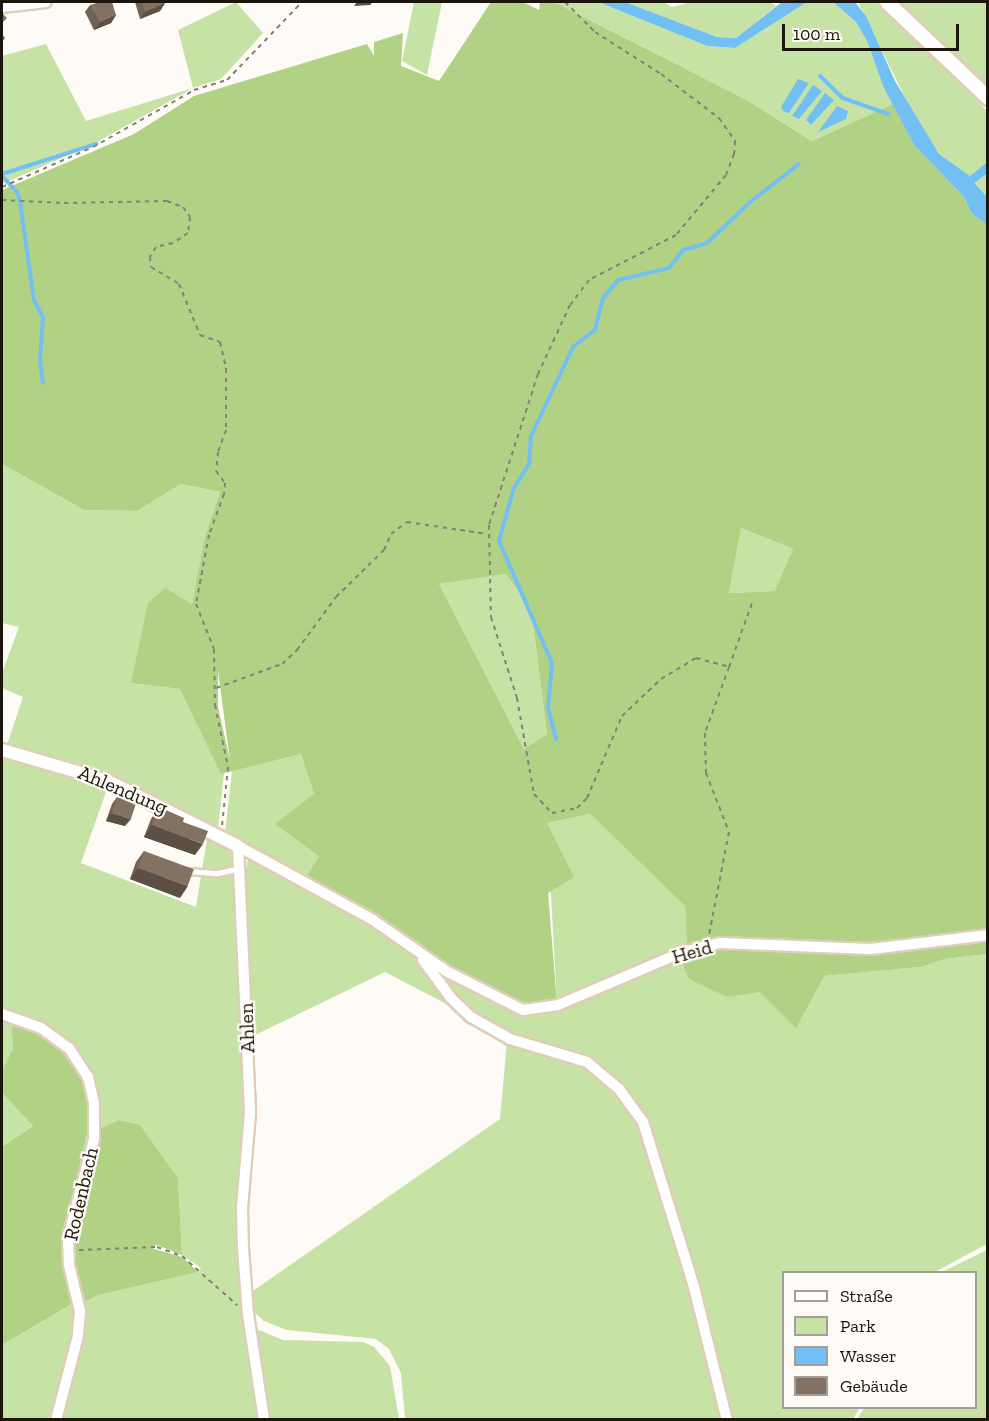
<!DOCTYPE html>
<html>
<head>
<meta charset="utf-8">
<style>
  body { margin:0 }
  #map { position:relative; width:989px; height:1421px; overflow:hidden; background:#fefaf6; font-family:"Zilla Slab",serif }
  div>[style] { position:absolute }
  .green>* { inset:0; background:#c7e2a5 }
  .forest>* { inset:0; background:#b1d285 }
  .water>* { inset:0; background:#72bff4 }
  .stream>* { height:4px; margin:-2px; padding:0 2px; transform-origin:2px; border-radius:2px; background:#72bff4 }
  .path>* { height:2px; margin-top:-1px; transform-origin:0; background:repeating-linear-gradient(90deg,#857f7a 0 4.5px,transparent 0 9px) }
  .roads { filter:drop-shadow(2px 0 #dfcdba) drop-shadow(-2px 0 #dfcdba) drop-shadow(0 2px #dfcdba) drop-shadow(0 -2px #dfcdba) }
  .service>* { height:5px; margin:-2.5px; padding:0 2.5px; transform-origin:2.5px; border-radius:2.5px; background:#fff }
  .minor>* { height:10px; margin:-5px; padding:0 5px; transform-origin:5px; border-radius:5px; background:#fff }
  .tertiary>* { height:12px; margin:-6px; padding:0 6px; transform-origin:6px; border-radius:6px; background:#fff }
  .secondary>* { height:14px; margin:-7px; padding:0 7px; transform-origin:7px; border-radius:7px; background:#fff }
  .wall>* { inset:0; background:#716253 }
  .shaded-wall>* { inset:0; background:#5c5044 }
  .building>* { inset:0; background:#837261; transform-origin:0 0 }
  span { translate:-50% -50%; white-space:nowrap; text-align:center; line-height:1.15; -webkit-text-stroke:4.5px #fefaf6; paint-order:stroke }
  .street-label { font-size:20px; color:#1b150e }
  .frame { position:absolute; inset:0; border:3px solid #1b150e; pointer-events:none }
  .legend { position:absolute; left:782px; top:1271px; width:195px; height:138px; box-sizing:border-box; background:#fefaf6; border:2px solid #a39e99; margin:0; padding:8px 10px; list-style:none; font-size:18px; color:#1b150e }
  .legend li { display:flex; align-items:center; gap:12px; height:30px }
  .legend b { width:30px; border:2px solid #a39e99 }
  .scale { position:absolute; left:782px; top:24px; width:177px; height:27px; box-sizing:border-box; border:3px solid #1b150e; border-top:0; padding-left:8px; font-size:18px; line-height:21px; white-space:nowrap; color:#1b150e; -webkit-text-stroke:4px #fefaf6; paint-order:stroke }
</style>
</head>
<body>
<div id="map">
  <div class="green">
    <div style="clip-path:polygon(236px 2px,263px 33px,221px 79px,193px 88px,92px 145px,2px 184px,2px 56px,46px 44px,86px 121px,193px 88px,178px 30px)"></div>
    <div style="clip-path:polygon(414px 2px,442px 2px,427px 75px,402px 61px)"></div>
    <div style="clip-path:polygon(554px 2px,598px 2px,707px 46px,735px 48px,807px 2px,833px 2px,856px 22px,867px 41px,893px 104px,812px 141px,745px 99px)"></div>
    <div style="clip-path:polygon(625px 2px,663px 2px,672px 7px,692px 2px,770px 2px,776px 6px,736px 38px,717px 37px)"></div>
    <div style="clip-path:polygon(858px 2px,876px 2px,987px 111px,987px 162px,970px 176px,939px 154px,916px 120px)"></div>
    <div style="clip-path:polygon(900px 2px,987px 2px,986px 84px)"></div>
    <div style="clip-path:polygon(987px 174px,987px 197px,973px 183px)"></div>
    <div style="clip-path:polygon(2px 464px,84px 510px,137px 511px,181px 484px,220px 492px,205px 536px,192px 605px,131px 683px,180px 689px,224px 774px,218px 828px,110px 777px,7px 745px,23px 697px,2px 688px,2px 673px,19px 627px,2px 623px)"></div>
    <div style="clip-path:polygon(741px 528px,793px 549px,776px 591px,729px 593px)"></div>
    <div style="clip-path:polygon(506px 574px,531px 609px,547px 734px,524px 749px,439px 584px)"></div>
    <div style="clip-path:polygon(301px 754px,314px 794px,319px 856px,304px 880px,225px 832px,232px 771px)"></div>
    <div style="clip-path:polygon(2px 755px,108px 786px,81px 863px,196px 907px,207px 839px,212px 835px,225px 842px,232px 851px,237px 871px,247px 1112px,239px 1247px,245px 1330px,259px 1419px,60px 1419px,82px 1303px,99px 1295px,198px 1272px,201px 1268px,182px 1255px,178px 1178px,140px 1126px,119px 1120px,98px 1129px,90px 1073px,76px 1050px,46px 1026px,2px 1010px)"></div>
    <div style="clip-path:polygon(590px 814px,685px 906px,687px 947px,557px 1003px,547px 823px)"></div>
    <div style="clip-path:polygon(248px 859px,369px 924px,411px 954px,458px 1010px,385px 972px,251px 1037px,245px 873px)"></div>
    <div style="clip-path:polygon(987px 954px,987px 1244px,935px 1272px,784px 1272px,784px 1408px,860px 1408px,853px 1419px,730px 1419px,710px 1325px,650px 1124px,623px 1086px,589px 1059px,514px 1036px,487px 1024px,462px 1005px,442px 978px,446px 975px,524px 1013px,680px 958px,727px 997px,824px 976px,921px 967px,945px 959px)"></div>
    <div style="clip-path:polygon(2px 1018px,11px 1021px,13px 1048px,2px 1071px)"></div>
    <div style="clip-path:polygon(507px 1041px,586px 1063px,617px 1090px,643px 1124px,681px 1250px,723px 1419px,405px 1419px,401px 1373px,389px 1349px,376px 1339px,287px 1330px,264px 1321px,253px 1311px,250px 1293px,500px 1119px)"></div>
    <div style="clip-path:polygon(2px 1093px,33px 1126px,2px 1147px)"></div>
    <div style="clip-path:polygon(987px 1250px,987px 1419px,857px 1419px,864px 1408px,976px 1408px,976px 1272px,942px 1272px)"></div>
    <div style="clip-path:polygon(75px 1302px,74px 1335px,51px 1419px,2px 1419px,2px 1345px)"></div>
    <div style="clip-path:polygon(259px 1330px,283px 1340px,363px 1342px,374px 1347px,390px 1366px,399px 1419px,268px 1419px,256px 1332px)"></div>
  </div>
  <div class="forest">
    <div style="clip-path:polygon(evenodd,491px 2px,523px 2px,539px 10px,540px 2px,554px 2px,745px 99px,812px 141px,893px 104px,914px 145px,964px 197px,971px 213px,987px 225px,987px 930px,882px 943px,765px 939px,712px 941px,687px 947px,685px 906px,590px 814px,547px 823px,574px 877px,548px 893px,557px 1003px,524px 1007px,496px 995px,304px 880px,319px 856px,275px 824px,314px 794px,301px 754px,221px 774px,180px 689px,131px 683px,148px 603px,165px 588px,192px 604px,205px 536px,220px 492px,181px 484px,137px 511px,84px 510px,2px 464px,2px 190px,134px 134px,194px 96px,367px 44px,374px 56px,374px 42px,403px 33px,401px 66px,439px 81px,491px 2px,741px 528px,793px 549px,775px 591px,729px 593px,741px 528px,491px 2px,506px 574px,531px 609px,547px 734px,524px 749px,439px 584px,506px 574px,491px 2px,218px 671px,230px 760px,218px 707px,218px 671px)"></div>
    <div style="clip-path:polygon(987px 940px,987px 954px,945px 959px,921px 967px,824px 976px,796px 1028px,760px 992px,727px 997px,689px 979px,680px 958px,719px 948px,861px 952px)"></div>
    <div style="clip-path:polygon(11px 1021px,37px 1030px,60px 1043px,81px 1071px,92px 1111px,64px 1240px,75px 1302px,2px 1345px,2px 1147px,33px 1126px,2px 1093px,2px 1071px,13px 1048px)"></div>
    <div style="clip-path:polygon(119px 1120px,140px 1125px,178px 1178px,182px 1255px,157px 1245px,151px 1248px,182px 1257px,198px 1272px,99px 1295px,82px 1303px,72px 1260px,72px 1237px,98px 1129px)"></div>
  </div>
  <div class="water">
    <div style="clip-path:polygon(598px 2px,625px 2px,717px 37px,736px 38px,782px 2px,807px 2px,735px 48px,707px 46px)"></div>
    <div style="clip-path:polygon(833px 2px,855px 2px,866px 16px,895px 81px,939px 154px,970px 176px,987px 162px,987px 174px,974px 183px,987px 197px,987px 225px,971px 213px,964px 197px,914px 145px,884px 88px,867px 41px,856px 22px)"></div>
    <div style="clip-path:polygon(798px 79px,809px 83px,789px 113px,784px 112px,781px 107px)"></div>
    <div style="clip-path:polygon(813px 85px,822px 91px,799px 119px,792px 116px)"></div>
    <div style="clip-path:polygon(825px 93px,834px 100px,811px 125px,806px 120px)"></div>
    <div style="clip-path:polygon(837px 106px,848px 111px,846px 119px,818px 132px)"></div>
  </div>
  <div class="stream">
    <div style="left:820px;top:76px;width:32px;rotate:44deg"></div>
    <div style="left:843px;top:98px;width:48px;rotate:19.6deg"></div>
    <div style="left:2px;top:174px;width:99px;rotate:-17.7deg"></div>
    <div style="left:2px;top:176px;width:22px;rotate:47deg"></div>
    <div style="left:17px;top:192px;width:9px;rotate:72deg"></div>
    <div style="left:20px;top:201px;width:100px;rotate:82deg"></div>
    <div style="left:34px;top:300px;width:19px;rotate:62deg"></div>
    <div style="left:43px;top:317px;width:42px;rotate:94.1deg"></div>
    <div style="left:40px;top:359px;width:24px;rotate:83deg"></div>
    <div style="left:556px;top:739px;width:32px;rotate:-104deg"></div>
    <div style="left:548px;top:708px;width:45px;rotate:-84.9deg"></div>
    <div style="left:552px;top:663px;width:133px;rotate:-113.5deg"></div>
    <div style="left:499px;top:541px;width:55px;rotate:-74.2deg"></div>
    <div style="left:514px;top:488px;width:28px;rotate:-58deg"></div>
    <div style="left:529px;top:464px;width:28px;rotate:-86deg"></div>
    <div style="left:531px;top:436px;width:98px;rotate:-64.7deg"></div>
    <div style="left:573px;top:347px;width:28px;rotate:-38deg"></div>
    <div style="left:595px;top:330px;width:33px;rotate:-76deg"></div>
    <div style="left:603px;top:298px;width:23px;rotate:-50deg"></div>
    <div style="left:618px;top:280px;width:52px;rotate:-13.2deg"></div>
    <div style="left:669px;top:268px;width:23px;rotate:-52deg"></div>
    <div style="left:683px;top:250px;width:25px;rotate:-16deg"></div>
    <div style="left:707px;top:243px;width:58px;rotate:-43.6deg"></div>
    <div style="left:749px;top:203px;width:63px;rotate:-38deg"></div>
  </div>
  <div class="path">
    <div style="left:565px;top:2px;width:42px;rotate:45deg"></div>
    <div style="left:595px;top:32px;width:78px;rotate:32.5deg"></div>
    <div style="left:661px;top:74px;width:73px;rotate:37.2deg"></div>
    <div style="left:719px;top:118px;width:28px;rotate:55deg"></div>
    <div style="left:735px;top:141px;width:13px;rotate:94deg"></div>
    <div style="left:734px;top:154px;width:22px;rotate:111deg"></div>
    <div style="left:726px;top:175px;width:78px;rotate:129.8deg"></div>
    <div style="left:676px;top:235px;width:98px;rotate:152.7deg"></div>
    <div style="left:589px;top:280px;width:31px;rotate:127deg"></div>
    <div style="left:570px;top:305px;width:76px;rotate:114.9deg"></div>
    <div style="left:538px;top:374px;width:159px;rotate:108deg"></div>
    <div style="left:489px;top:525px;width:92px;rotate:88.8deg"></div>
    <div style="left:491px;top:617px;width:85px;rotate:72.2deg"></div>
    <div style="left:517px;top:698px;width:97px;rotate:80deg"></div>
    <div style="left:534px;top:794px;width:26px;rotate:47deg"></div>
    <div style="left:552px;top:813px;width:25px;rotate:-11deg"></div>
    <div style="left:577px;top:808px;width:14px;rotate:-45deg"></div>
    <div style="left:587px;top:798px;width:89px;rotate:-66.9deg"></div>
    <div style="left:622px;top:716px;width:54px;rotate:-43.5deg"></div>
    <div style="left:661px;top:679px;width:41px;rotate:-31deg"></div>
    <div style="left:696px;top:658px;width:34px;rotate:15deg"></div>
    <div style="left:729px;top:667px;width:70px;rotate:110deg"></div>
    <div style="left:705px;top:733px;width:40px;rotate:88.6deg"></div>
    <div style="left:706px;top:773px;width:63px;rotate:68.7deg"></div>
    <div style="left:729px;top:832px;width:105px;rotate:101deg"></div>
    <div style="left:2px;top:187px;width:99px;rotate:-23.7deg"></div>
    <div style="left:93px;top:147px;width:116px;rotate:-29.4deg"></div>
    <div style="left:194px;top:90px;width:34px;rotate:-17deg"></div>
    <div style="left:227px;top:80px;width:108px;rotate:-46.1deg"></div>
    <div style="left:2px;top:200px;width:62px;rotate:2.8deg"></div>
    <div style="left:64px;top:203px;width:103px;rotate:-1.1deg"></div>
    <div style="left:167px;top:201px;width:17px;rotate:21deg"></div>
    <div style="left:183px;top:207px;width:12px;rotate:55deg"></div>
    <div style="left:190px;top:217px;width:16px;rotate:97deg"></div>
    <div style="left:188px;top:233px;width:18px;rotate:146deg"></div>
    <div style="left:173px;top:243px;width:17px;rotate:167deg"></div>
    <div style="left:156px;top:247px;width:12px;rotate:121deg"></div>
    <div style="left:150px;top:257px;width:10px;rotate:84deg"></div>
    <div style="left:151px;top:267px;width:33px;rotate:31deg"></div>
    <div style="left:179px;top:284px;width:55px;rotate:67.6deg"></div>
    <div style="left:200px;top:335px;width:21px;rotate:19deg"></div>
    <div style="left:220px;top:342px;width:28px;rotate:77deg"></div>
    <div style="left:226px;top:369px;width:61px;rotate:90deg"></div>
    <div style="left:226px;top:430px;width:23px;rotate:110deg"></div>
    <div style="left:218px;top:452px;width:19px;rotate:96deg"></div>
    <div style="left:216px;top:471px;width:15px;rotate:53deg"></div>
    <div style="left:225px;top:483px;width:11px;rotate:95deg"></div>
    <div style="left:224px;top:494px;width:44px;rotate:110.1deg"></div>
    <div style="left:209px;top:535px;width:70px;rotate:100.7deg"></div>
    <div style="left:196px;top:604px;width:48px;rotate:68.2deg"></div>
    <div style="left:214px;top:649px;width:56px;rotate:89deg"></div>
    <div style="left:215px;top:705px;width:63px;rotate:78.2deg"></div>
    <div style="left:228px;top:767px;width:59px;rotate:95.8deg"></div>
    <div style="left:729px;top:667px;width:68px;rotate:-70.2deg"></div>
    <div style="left:216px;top:688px;width:70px;rotate:-20deg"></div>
    <div style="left:282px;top:664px;width:21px;rotate:-43deg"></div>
    <div style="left:297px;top:650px;width:66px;rotate:-53.7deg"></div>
    <div style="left:336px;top:597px;width:67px;rotate:-44.4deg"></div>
    <div style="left:384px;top:550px;width:17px;rotate:-66deg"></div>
    <div style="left:391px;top:534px;width:20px;rotate:-37deg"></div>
    <div style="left:407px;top:522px;width:81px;rotate:8.5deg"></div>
    <div style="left:79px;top:1250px;width:78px;rotate:-2.2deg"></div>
    <div style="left:157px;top:1247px;width:27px;rotate:20deg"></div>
    <div style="left:182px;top:1256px;width:74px;rotate:41.7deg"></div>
  </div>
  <div class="roads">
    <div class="service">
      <div style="left:187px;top:871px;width:31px;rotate:4deg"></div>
      <div style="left:218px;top:873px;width:23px;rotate:-13deg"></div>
    </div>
    <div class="minor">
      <div style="left:2px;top:7px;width:44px;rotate:-6.5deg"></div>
      <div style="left:238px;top:846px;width:154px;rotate:28.7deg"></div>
      <div style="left:373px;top:920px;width:89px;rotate:34.9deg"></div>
      <div style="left:446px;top:971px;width:86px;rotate:26.9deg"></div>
      <div style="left:523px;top:1010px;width:35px;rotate:-8deg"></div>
      <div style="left:558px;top:1005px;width:136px;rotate:-23deg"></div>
      <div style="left:683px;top:952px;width:38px;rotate:-14deg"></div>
      <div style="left:720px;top:943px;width:151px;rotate:2.3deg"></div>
      <div style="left:871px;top:949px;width:118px;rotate:-6.8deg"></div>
      <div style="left:238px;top:846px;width:267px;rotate:87.4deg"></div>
      <div style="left:250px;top:1113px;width:95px;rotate:94.8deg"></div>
      <div style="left:242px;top:1208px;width:40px;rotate:88.6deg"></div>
      <div style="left:243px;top:1248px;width:66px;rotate:85.7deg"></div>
      <div style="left:248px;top:1314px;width:107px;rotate:81.4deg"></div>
      <div style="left:423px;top:960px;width:47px;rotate:53.6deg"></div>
      <div style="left:451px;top:998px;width:28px;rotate:44deg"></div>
      <div style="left:471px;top:1017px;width:45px;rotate:29.4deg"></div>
      <div style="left:510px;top:1039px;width:80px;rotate:16.6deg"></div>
      <div style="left:587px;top:1062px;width:42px;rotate:40.2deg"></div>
      <div style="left:619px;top:1089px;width:41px;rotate:54deg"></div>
      <div style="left:643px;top:1122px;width:173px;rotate:72.8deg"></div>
      <div style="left:694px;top:1287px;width:137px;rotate:76.1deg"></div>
      <div style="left:2px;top:1014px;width:41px;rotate:19.7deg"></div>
      <div style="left:41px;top:1028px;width:34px;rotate:36deg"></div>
      <div style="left:69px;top:1048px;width:35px;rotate:57deg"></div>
      <div style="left:88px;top:1077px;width:27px;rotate:77deg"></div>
      <div style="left:94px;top:1103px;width:36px;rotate:90deg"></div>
      <div style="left:94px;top:1139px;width:102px;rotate:104.7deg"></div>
      <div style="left:68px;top:1238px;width:27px;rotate:88deg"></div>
      <div style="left:69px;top:1265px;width:47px;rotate:76.6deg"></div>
      <div style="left:80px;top:1311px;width:25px;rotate:95deg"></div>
      <div style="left:78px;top:1336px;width:87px;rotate:104.7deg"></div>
    </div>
    <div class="tertiary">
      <div style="left:2px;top:750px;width:110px;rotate:16.3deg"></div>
      <div style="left:108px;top:781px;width:145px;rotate:26.6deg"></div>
    </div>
    <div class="secondary">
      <div style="left:887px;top:2px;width:139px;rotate:43.5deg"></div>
    </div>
  </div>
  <div class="wall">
    <div style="clip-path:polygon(135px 2px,165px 2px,165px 3px,160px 11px,140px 19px)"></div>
    <div style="clip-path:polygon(90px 5px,116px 15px,111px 23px,94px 30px,85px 12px)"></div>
    <div style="clip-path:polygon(117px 797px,125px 826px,106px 821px,112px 804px)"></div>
    <div style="clip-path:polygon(159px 807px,183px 822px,195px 855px,144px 837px,151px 819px)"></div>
    <div style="clip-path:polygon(144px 851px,180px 898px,130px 879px,136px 862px)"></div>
  </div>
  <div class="shaded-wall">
    <div style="clip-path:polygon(357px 2px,373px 2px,370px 5px,354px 6px)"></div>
    <div style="clip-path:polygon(165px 3px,160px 11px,140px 19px,145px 12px)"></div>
    <div style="clip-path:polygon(116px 15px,111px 23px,94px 30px,100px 22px)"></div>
    <div style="clip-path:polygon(111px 813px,131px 819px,125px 826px,106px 821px)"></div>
    <div style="clip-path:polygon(152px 825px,203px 844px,195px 855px,144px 837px)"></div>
    <div style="clip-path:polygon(138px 868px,188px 886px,180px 898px,130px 879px)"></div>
  </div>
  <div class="building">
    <div style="clip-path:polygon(100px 2px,112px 2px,116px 15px,100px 22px,90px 5px)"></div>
    <div style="clip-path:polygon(142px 2px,165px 2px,165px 3px,145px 12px)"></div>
    <div style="clip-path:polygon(2px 13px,7px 18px,2px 23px)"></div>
    <div style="clip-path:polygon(2px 34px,5px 38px,2px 42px)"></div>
    <div style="left:117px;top:797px;width:20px;height:17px;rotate:18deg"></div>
    <div style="clip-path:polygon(159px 807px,184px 818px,183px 822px,208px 831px,203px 844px,152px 825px)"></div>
    <div style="left:144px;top:851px;width:53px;height:18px;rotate:20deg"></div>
  </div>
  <div class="street-label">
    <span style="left:123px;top:790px;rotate:23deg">Ahlendung</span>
    <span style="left:692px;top:952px;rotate:-16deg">Heid</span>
    <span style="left:247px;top:1028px;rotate:-92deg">Ahlen</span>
    <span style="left:81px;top:1194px;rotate:-77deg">Rodenbach</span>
  </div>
  <div class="frame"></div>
  <ul class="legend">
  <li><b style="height:8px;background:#fff"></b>Straße</li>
  <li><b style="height:16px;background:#c7e2a5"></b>Park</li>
  <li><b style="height:16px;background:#72bff4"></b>Wasser</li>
  <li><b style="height:16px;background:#837261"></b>Gebäude</li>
  </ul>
  <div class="scale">100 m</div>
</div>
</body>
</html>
